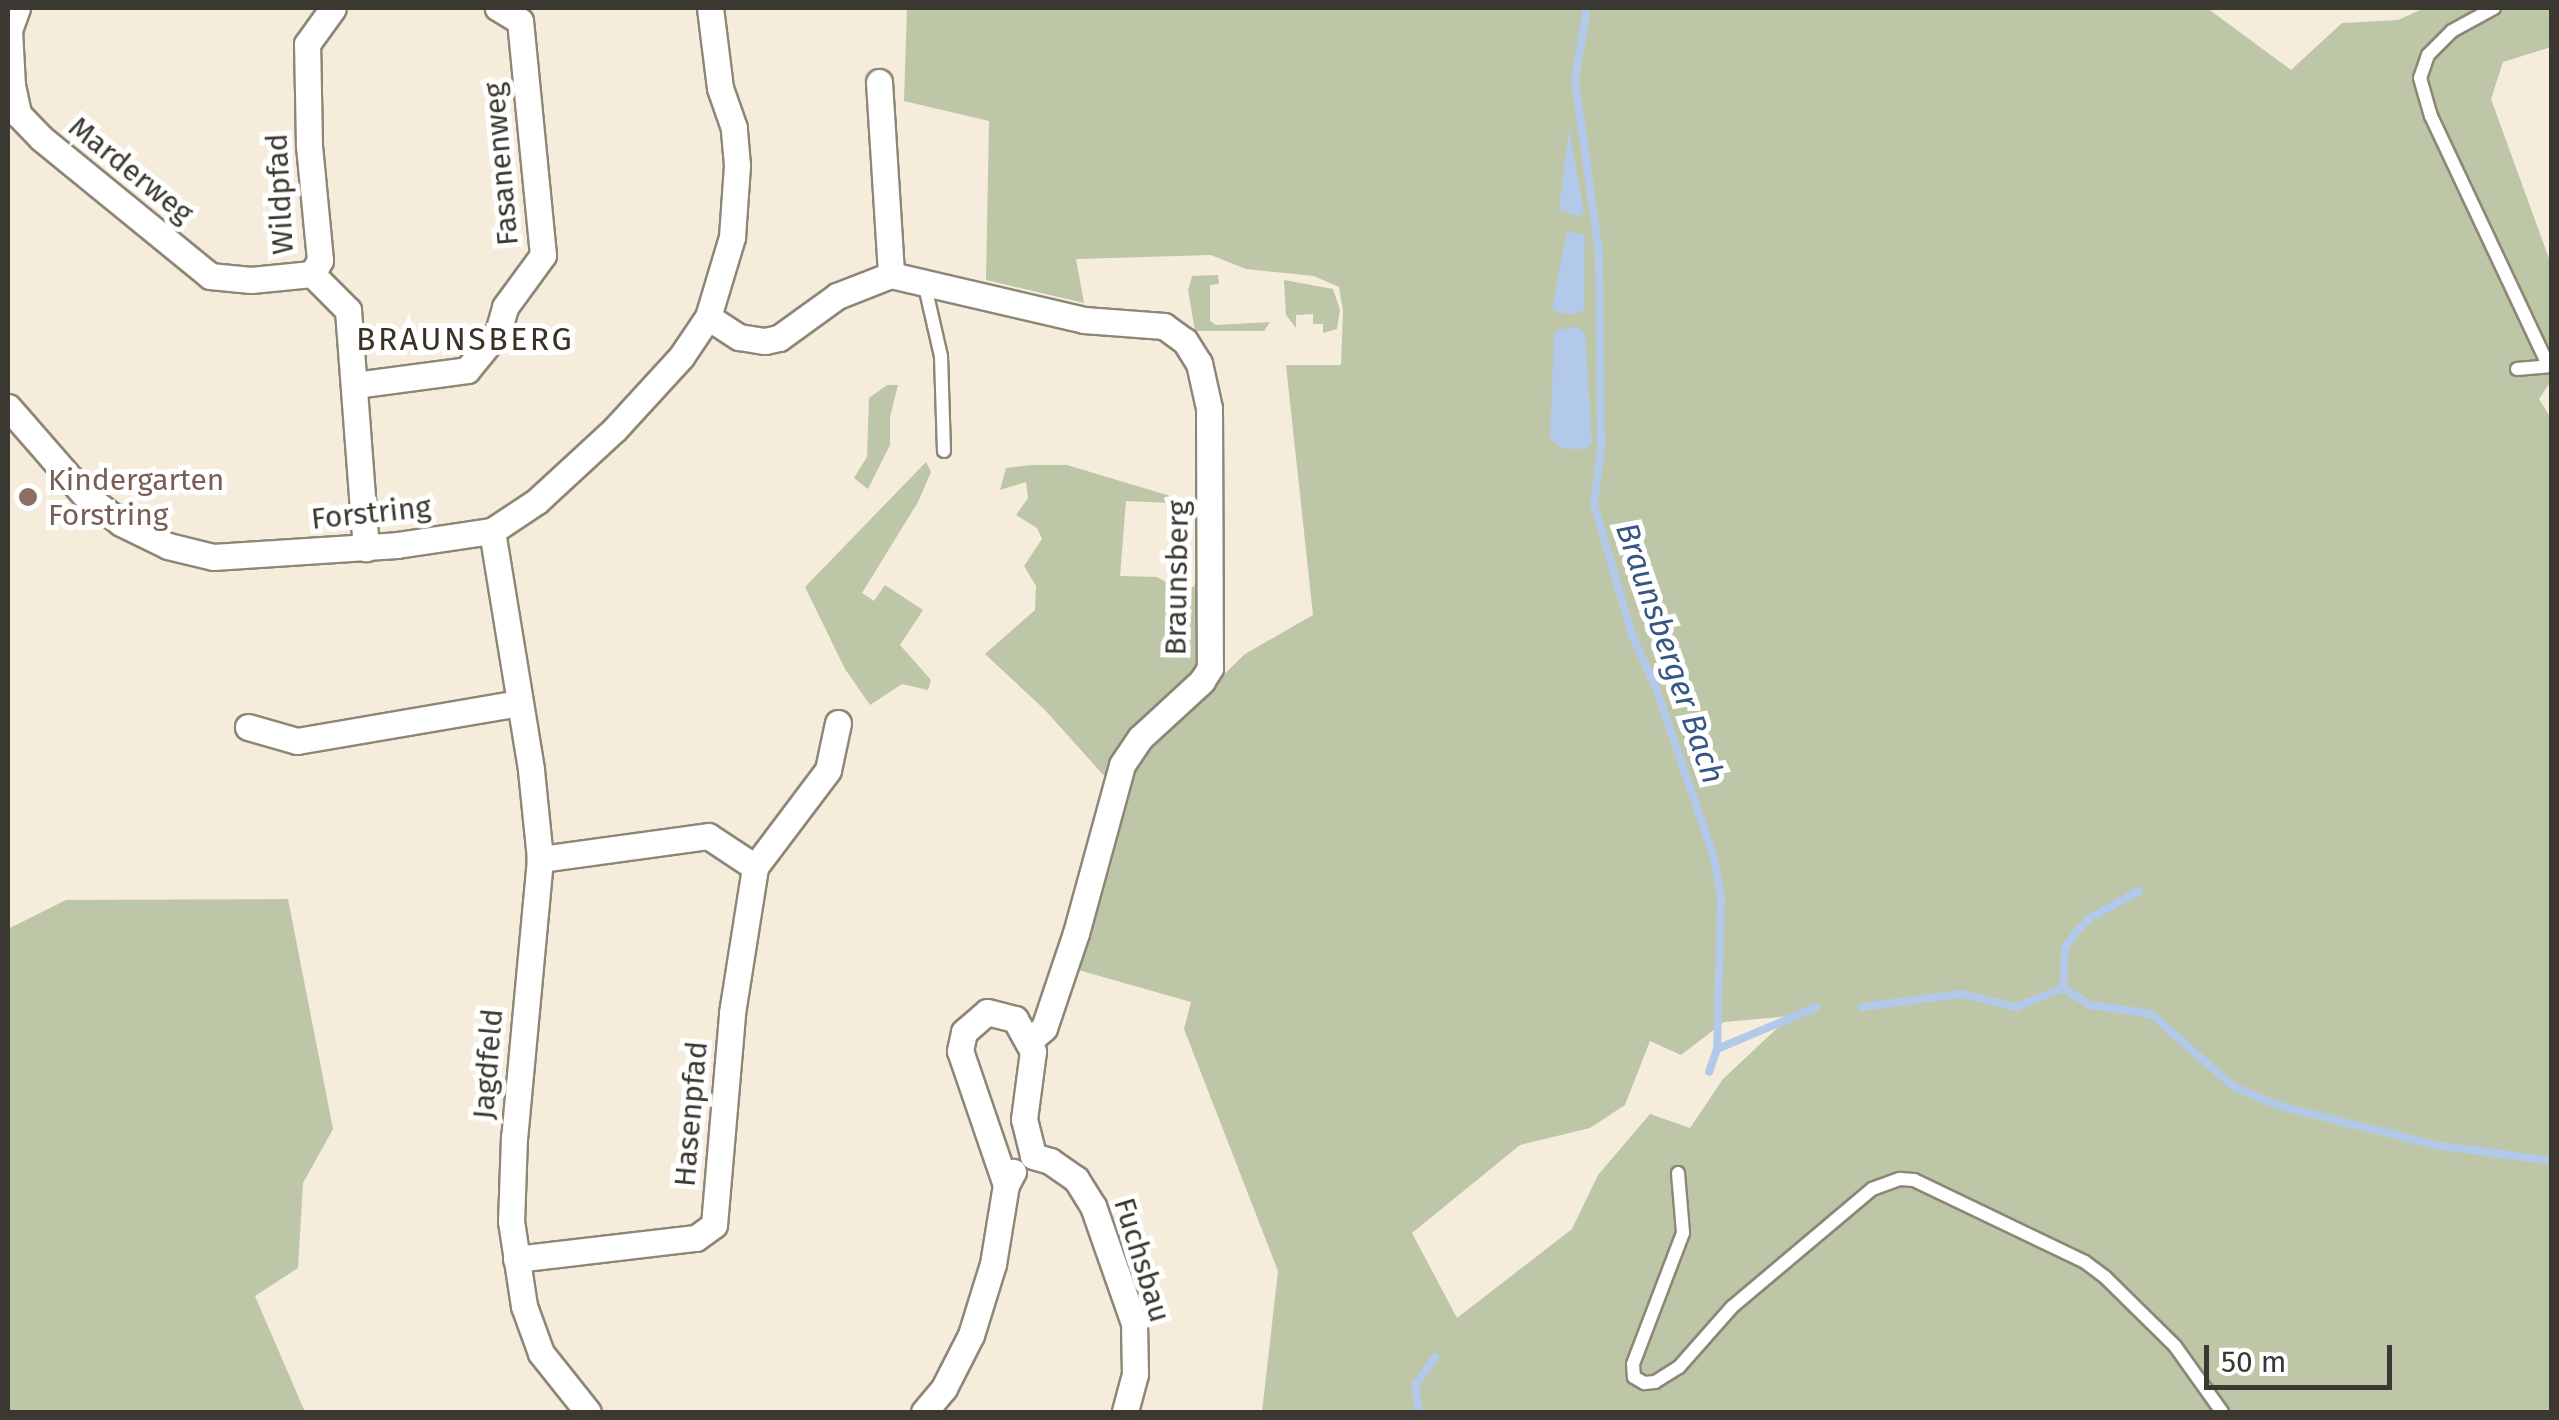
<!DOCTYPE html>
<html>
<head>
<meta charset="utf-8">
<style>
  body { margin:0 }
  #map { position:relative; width:2559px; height:1420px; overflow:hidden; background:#f5ecdb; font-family:"Fira Sans",sans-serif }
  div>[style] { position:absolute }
  .green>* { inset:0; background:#bdc6a6 }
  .water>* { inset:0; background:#b2c9e9 }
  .stream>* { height:8px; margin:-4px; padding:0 4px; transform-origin:4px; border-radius:4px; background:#b2c9e9 }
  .roads { filter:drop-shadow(2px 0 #8e8677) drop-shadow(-2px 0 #8e8677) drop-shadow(0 2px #8e8677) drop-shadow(0 -2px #8e8677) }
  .service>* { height:12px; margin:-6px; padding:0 6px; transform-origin:6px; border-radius:6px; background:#fff }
  .minor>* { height:25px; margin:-12.5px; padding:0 12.5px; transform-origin:12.5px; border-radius:12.5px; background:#fff }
  .dots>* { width:28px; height:28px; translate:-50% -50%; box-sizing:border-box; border:5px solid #fff; border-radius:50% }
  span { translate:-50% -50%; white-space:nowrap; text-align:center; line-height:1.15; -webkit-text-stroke:10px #fff; paint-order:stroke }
  .street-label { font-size:30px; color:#3b3831 }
  .education-label { font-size:30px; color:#785e54 }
  .left { translate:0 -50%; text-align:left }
  .neighbourhood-label { font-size:32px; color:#393224; letter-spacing:2.5px }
  .water-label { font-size:32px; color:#375783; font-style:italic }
  .frame { position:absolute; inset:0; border:10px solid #3b3831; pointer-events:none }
  .scale { position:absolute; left:2204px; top:1345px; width:188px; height:45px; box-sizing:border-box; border:5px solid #3b3831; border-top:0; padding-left:12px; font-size:30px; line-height:35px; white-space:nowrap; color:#3b3831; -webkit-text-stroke:8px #fff; paint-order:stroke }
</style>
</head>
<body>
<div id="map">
  <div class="green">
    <div style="clip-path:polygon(evenodd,907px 8px,2207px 8px,2291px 70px,2342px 23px,2398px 20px,2425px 8px,2551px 8px,2551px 47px,2503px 62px,2491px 99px,2551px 264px,2551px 381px,2539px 399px,2552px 420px,2551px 1412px,1262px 1412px,1278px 1271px,1184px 1029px,1191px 1002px,1075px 969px,1126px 788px,1139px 757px,1245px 654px,1313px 615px,1286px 365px,1341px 365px,1343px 311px,1339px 287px,1314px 276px,1246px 269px,1211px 255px,1076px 259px,1084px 303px,986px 280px,989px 121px,904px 101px,907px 8px,1790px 1016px,1723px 1079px,1690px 1128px,1650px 1114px,1598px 1175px,1572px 1229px,1457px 1318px,1412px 1233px,1520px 1145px,1590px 1128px,1625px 1105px,1650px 1041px,1681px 1055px,1724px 1022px,1790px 1016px)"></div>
    <div style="clip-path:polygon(1218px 275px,1219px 284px,1210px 285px,1210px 321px,1216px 325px,1270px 322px,1264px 331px,1195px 331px,1188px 290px,1192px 276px)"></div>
    <div style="clip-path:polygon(1284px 280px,1333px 289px,1340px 310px,1337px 329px,1323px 333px,1323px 324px,1313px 324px,1313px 314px,1296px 315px,1296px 328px,1286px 315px)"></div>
    <div style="clip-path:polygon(887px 385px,898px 385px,890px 417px,890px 445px,868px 489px,854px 478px,867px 457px,869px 398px)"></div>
    <div style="clip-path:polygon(926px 462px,931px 472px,918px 502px,862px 593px,874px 601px,885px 585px,923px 610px,900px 645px,931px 680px,928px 690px,902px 684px,870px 705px,845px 669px,805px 587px)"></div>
    <div style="clip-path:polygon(1031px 465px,1067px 465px,1197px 504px,1126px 501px,1120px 576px,1157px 577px,1173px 586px,1194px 587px,1198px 573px,1203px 651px,1194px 674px,1106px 778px,1045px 710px,985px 654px,1035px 610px,1036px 586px,1024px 566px,1042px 539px,1037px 528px,1016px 515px,1028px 498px,1026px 482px,1000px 490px,1006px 468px)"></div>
    <div style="clip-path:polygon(288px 899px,333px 1129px,303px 1183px,298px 1268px,255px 1296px,305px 1412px,8px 1412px,8px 929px,66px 900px)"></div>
  </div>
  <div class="water">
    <div style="clip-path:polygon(1569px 128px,1584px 212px,1579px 217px,1559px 209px)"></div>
    <div style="clip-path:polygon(1567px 231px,1585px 235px,1584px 310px,1577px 314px,1558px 313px,1552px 308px)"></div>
    <div style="clip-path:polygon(1576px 327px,1585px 333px,1592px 442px,1586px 449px,1562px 449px,1550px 439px,1554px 335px,1557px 330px)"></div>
  </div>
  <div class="stream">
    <div style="left:1587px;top:8px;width:73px;rotate:99.5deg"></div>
    <div style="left:1575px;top:80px;width:176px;rotate:82.1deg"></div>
    <div style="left:1599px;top:254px;width:195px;rotate:89.4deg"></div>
    <div style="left:1601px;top:449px;width:55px;rotate:97.3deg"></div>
    <div style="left:1594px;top:504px;width:136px;rotate:73.8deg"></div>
    <div style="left:1632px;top:635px;width:58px;rotate:65.6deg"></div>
    <div style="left:1656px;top:688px;width:179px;rotate:71.1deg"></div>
    <div style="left:1714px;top:857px;width:43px;rotate:80.5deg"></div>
    <div style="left:1721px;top:899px;width:150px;rotate:91.5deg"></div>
    <div style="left:1717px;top:1049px;width:24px;rotate:109deg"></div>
    <div style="left:2063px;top:988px;width:40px;rotate:-87.1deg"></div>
    <div style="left:2065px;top:948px;width:19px;rotate:-55deg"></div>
    <div style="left:2076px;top:932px;width:20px;rotate:-45deg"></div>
    <div style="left:2090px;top:918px;width:56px;rotate:-28.9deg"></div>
    <div style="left:1862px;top:1007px;width:100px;rotate:-7.5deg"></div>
    <div style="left:1961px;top:994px;width:57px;rotate:13.3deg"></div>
    <div style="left:2016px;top:1007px;width:51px;rotate:-22deg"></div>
    <div style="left:2063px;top:988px;width:32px;rotate:32deg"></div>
    <div style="left:2090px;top:1005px;width:62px;rotate:8.4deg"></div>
    <div style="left:2151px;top:1014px;width:111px;rotate:41.3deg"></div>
    <div style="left:2234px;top:1087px;width:50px;rotate:22.4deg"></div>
    <div style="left:2280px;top:1106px;width:160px;rotate:14.1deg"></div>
    <div style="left:2435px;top:1145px;width:118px;rotate:7.8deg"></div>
    <div style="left:1717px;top:1049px;width:108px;rotate:-22.8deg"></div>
    <div style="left:1419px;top:1412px;width:26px;rotate:-99deg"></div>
    <div style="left:1415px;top:1386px;width:35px;rotate:-55deg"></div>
  </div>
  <div class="roads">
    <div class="service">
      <div style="left:2494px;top:8px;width:48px;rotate:151.3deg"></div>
      <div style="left:2452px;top:31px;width:34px;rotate:135deg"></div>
      <div style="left:2428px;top:55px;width:24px;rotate:109deg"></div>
      <div style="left:2420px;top:78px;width:40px;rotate:74deg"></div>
      <div style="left:2431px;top:116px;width:275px;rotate:64.8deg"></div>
      <div style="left:924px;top:282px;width:76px;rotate:77.1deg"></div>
      <div style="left:941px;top:356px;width:95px;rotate:88.2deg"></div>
      <div style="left:2517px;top:369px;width:35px;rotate:-5deg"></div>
      <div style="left:1678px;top:1173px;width:60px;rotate:85.2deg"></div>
      <div style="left:1683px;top:1233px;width:140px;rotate:110.9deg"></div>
      <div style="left:1633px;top:1364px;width:13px;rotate:86deg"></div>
      <div style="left:1634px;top:1377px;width:12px;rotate:31deg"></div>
      <div style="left:1644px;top:1383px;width:11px;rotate:-5deg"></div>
      <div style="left:1655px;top:1382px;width:28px;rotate:-32deg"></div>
      <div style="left:1679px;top:1367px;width:80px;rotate:-48.5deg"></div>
      <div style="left:1732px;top:1307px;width:183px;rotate:-40.1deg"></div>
      <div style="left:1872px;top:1189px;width:30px;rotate:-20deg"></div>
      <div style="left:1900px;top:1179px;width:14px;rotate:4deg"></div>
      <div style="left:1914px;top:1180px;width:190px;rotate:25.6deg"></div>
      <div style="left:2085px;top:1262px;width:25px;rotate:37deg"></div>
      <div style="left:2105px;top:1277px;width:98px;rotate:44.6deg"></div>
      <div style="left:2175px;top:1346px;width:81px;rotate:54.5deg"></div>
    </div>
    <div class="minor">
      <div style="left:17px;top:8px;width:23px;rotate:110deg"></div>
      <div style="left:9px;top:30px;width:55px;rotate:86.9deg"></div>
      <div style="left:12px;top:85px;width:30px;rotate:78deg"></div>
      <div style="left:18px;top:114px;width:33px;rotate:46deg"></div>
      <div style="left:41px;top:138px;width:218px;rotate:39.2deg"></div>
      <div style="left:210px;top:276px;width:41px;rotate:5.6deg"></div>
      <div style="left:251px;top:280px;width:61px;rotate:-5.6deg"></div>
      <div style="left:879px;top:82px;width:193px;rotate:86.4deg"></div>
      <div style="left:312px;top:274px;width:51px;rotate:45deg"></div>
      <div style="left:348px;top:310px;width:239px;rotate:85.7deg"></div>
      <div style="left:312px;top:274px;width:16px;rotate:-60deg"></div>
      <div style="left:320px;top:260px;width:116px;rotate:-95.5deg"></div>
      <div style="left:309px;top:145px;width:101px;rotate:-91.1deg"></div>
      <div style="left:307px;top:44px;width:44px;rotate:-54.2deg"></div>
      <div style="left:708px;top:317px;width:37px;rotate:33deg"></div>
      <div style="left:739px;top:337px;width:26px;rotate:9deg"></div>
      <div style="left:765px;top:341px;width:14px;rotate:-12deg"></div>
      <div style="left:779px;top:338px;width:72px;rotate:-35.9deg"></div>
      <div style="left:837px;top:296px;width:58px;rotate:-21.3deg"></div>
      <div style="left:891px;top:275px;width:198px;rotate:13.1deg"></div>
      <div style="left:1084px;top:320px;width:80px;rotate:4.3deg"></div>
      <div style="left:1164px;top:326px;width:26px;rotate:36deg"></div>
      <div style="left:1185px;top:341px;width:26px;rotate:58deg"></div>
      <div style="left:1199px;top:363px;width:46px;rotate:77.5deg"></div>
      <div style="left:1209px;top:408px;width:260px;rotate:89.8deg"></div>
      <div style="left:1210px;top:668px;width:15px;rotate:122deg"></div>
      <div style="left:1202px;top:681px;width:84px;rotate:137.4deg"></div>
      <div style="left:1140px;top:738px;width:32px;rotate:124deg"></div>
      <div style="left:1122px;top:765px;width:174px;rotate:105.3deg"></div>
      <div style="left:1076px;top:933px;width:100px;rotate:108.6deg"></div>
      <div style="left:1044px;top:1028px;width:20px;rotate:139deg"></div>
      <div style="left:355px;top:385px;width:113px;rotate:-7.6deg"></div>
      <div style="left:467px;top:370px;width:49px;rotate:-50.8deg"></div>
      <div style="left:498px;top:332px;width:26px;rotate:-74deg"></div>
      <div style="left:505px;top:307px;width:64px;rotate:-53.8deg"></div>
      <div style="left:543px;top:255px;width:235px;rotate:-95.6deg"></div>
      <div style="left:520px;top:21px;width:26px;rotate:-149deg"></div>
      <div style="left:8px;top:407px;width:116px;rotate:48.9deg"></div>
      <div style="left:84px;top:494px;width:47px;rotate:38.1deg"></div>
      <div style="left:121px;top:523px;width:52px;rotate:26.1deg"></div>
      <div style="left:168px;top:546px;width:46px;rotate:13.7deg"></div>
      <div style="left:213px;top:557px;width:184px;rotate:-3.7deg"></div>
      <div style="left:397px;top:545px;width:96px;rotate:-8.4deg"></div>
      <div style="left:492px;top:531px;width:54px;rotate:-33.7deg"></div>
      <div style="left:537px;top:501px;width:106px;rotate:-42.7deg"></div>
      <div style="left:615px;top:429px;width:98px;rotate:-47.5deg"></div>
      <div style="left:681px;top:357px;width:48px;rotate:-56deg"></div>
      <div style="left:708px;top:317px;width:84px;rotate:-73.3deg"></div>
      <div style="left:732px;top:237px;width:72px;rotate:-86deg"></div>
      <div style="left:737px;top:165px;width:37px;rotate:-95deg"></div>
      <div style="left:734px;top:128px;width:42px;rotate:-109.3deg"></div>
      <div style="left:720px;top:88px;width:81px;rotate:-97.1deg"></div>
      <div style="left:492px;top:531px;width:242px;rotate:80.7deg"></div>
      <div style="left:531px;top:770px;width:89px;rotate:84.2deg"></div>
      <div style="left:540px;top:859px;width:279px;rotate:95.3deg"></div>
      <div style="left:514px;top:1137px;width:84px;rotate:92deg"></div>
      <div style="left:511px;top:1221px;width:86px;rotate:81.3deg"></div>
      <div style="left:524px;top:1306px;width:50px;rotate:70.1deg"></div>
      <div style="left:541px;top:1353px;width:75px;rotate:51.5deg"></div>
      <div style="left:248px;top:727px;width:51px;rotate:15.9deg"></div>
      <div style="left:297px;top:741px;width:226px;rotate:-9.7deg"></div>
      <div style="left:755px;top:867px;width:121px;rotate:-53deg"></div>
      <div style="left:828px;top:770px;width:48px;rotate:-78deg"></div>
      <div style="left:1033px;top:1156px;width:18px;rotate:16deg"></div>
      <div style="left:1050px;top:1161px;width:32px;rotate:35deg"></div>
      <div style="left:1076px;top:1179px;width:32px;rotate:58deg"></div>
      <div style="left:1093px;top:1206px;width:124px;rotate:70.7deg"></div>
      <div style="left:1134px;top:1323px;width:51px;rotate:88.9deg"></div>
      <div style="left:1135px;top:1374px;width:39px;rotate:105deg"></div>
      <div style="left:1006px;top:1185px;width:142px;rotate:-108.9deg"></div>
      <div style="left:960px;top:1051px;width:19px;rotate:-78deg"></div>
      <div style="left:964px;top:1032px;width:30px;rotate:-41deg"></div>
      <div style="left:987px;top:1012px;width:29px;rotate:14deg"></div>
      <div style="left:1015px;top:1019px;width:37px;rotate:61deg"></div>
      <div style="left:1033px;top:1051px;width:69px;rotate:97.5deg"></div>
      <div style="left:1024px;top:1119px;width:38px;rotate:76deg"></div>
      <div style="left:516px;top:1259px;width:181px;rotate:-6.7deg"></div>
      <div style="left:696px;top:1238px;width:22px;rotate:-36deg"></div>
      <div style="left:714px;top:1225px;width:213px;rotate:-85.1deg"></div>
      <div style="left:732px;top:1013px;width:148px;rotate:-81deg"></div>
      <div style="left:755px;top:867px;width:56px;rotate:-146.6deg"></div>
      <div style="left:708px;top:836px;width:170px;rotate:172.2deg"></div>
      <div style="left:924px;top:1412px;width:31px;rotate:-50deg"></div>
      <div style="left:944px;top:1388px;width:59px;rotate:-63deg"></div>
      <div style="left:971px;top:1335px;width:74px;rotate:-72.8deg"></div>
      <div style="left:993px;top:1264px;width:80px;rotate:-80.7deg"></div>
      <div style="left:1006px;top:1185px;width:15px;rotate:-62deg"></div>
    </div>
  </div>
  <div class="dots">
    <div style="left:28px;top:497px;background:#8d6e63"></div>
  </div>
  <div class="street-label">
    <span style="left:501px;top:164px;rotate:-95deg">Fasanenweg</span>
    <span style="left:131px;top:170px;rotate:39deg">Marderweg</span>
    <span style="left:280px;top:194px;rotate:-93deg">Wildpfad</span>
    <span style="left:371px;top:513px;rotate:-6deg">Forstring</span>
    <span style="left:1177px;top:578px;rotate:-89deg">Braunsberg</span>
    <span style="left:488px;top:1064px;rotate:-85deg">Jagdfeld</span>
    <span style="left:691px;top:1114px;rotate:-85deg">Hasenpfad</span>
    <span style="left:1142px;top:1260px;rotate:73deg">Fuchsbau</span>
  </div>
  <div class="education-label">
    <span class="left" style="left:48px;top:497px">Kindergarten<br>Forstring</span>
  </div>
  <div class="neighbourhood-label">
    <span style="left:465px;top:339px">BRAUNSBERG</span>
  </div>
  <div class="water-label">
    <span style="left:1670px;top:653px;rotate:71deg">Braunsberger Bach</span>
  </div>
  <div class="frame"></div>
  <div class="scale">50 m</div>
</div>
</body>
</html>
